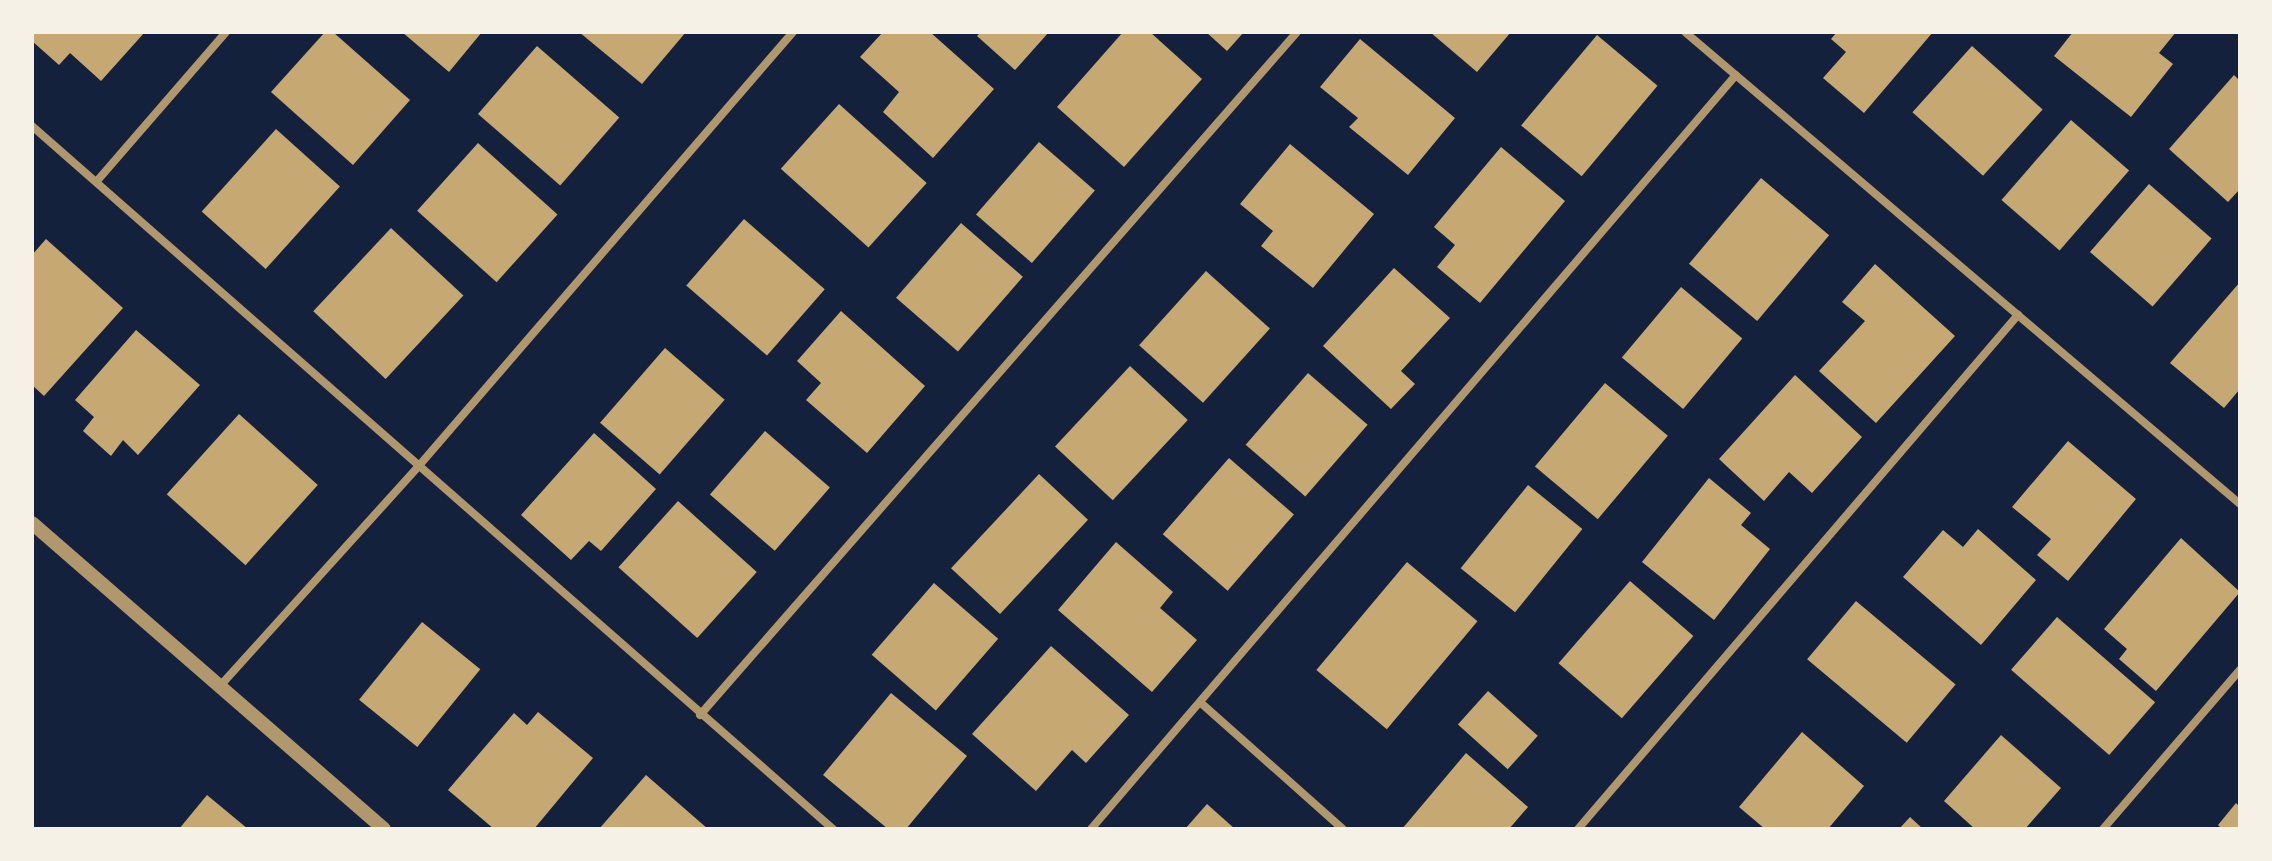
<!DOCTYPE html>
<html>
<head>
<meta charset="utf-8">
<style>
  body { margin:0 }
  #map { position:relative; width:2272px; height:861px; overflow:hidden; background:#14213d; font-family:Arial,sans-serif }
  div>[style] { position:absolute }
  .building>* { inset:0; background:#c6a872; transform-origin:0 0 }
  .minor>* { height:8px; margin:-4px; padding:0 4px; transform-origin:4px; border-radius:4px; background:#b1986c }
  .tertiary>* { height:14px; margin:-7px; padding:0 7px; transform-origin:7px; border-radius:7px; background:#b1986c }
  span { translate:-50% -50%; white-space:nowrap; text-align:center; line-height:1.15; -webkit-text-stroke:6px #f6f1e7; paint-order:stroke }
  .frame { position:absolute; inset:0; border:34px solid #f6f1e7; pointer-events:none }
</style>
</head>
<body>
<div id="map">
  <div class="building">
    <div style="clip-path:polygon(32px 32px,145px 32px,101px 81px,70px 53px,59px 65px,32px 41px)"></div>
    <div style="clip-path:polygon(325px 32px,333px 32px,410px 100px,353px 165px,271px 92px)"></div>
    <div style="clip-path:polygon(402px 32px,482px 32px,449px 72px)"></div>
    <div style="clip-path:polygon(579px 32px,686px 32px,642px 84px)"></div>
    <div style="clip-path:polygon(883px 32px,930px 32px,994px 89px,933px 158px,883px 112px,899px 92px,860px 57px)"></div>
    <div style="clip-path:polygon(981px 32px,1049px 32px,1015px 70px,977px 36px)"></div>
    <div style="clip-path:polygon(1123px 32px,1150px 32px,1202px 79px,1124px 167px,1057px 107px)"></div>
    <div style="clip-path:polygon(1206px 32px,1244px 32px,1227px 51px)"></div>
    <div style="clip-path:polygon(1430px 32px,1511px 32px,1477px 72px)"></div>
    <div style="clip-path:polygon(1837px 32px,1933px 32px,1864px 113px,1823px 78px,1846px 52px,1831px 39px)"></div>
    <div style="clip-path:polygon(2073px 32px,2176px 32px,2159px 53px,2173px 64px,2131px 117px,2054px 56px)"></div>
    <div style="left:1597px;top:35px;width:79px;height:118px;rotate:40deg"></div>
    <div style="clip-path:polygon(1360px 39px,1455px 118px,1408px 175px,1349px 127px,1358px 118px,1320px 87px)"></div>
    <div style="left:537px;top:46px;width:109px;height:90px;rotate:41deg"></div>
    <div style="left:1972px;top:46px;width:95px;height:89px;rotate:42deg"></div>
    <div style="clip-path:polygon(2234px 75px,2240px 81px,2240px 189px,2228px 202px,2169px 149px)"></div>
    <div style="left:839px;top:104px;width:118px;height:87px;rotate:42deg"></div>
    <div style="left:2071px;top:120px;width:77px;height:106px;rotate:41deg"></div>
    <div style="left:276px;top:129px;width:86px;height:111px;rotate:42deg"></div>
    <div style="left:1039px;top:142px;width:74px;height:96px;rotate:41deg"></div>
    <div style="left:478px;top:143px;width:107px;height:91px;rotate:42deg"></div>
    <div style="clip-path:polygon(1290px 144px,1374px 214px,1313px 288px,1261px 246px,1273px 231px,1240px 204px)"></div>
    <div style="clip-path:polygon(1501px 147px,1565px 201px,1480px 303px,1437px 267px,1455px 245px,1434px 227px)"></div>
    <div style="left:1761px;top:178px;width:89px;height:112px;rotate:40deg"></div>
    <div style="left:2149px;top:184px;width:83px;height:90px;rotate:41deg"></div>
    <div style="left:744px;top:219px;width:107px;height:88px;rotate:41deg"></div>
    <div style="left:961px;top:223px;width:82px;height:99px;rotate:41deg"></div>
    <div style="left:391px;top:228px;width:99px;height:114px;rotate:43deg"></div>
    <div style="clip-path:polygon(46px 239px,123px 308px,44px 396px,32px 385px,32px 255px)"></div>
    <div style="clip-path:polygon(1875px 264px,1955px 336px,1876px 423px,1819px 371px,1865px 321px,1842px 302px)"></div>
    <div style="clip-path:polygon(1394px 268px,1450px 318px,1401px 371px,1415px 384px,1391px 409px,1323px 346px)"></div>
    <div style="left:1206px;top:271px;width:86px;height:100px;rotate:42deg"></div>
    <div style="clip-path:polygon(2240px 282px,2240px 389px,2224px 408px,2170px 363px)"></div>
    <div style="left:1681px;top:287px;width:80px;height:92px;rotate:40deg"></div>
    <div style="clip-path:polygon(841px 311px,925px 386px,867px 453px,806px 400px,821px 383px,797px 361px)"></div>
    <div style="clip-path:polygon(136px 330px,200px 385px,138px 455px,123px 440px,111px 456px,83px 431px,94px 417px,75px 400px)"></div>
    <div style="left:665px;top:348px;width:79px;height:99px;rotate:41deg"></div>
    <div style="left:1130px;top:366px;width:79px;height:110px;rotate:43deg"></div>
    <div style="left:1308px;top:373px;width:79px;height:95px;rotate:41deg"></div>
    <div style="clip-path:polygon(1795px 375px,1862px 437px,1812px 493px,1789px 472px,1764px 501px,1719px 459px)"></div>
    <div style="left:1605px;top:383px;width:82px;height:109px;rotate:40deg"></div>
    <div style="left:239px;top:414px;width:106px;height:108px;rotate:42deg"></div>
    <div style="left:765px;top:431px;width:86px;height:84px;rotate:41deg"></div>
    <div style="clip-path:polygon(594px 433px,656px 489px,601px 551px,589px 541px,571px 560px,521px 515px)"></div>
    <div style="clip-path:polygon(2068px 441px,2136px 499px,2068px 581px,2037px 555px,2051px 539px,2012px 507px)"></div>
    <div style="left:1229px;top:458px;width:86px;height:101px;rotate:41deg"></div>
    <div style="left:1039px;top:474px;width:67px;height:129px;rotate:43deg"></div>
    <div style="clip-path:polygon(1709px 478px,1751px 513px,1741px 525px,1770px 549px,1714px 620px,1642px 562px)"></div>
    <div style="left:1528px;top:485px;width:70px;height:107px;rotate:39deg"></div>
    <div style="left:678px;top:501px;width:106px;height:89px;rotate:42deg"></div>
    <div style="clip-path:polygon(1978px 529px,2036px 580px,1981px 645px,1903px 577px,1943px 530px,1963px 547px)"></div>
    <div style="clip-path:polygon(2181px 538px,2240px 592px,2156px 691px,2119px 659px,2127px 649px,2104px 629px)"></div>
    <div style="clip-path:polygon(1116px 542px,1173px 592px,1160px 608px,1197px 640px,1152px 692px,1058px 610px)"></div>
    <div style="left:1407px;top:562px;width:92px;height:141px;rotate:40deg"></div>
    <div style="left:1630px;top:581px;width:84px;height:109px;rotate:41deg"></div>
    <div style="left:934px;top:583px;width:85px;height:95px;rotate:41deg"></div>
    <div style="left:1856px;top:601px;width:130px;height:76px;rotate:40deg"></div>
    <div style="left:2057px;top:617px;width:130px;height:70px;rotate:41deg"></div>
    <div style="left:422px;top:622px;width:75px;height:100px;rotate:39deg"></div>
    <div style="clip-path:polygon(1051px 646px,1129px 715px,1086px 763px,1072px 750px,1036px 791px,972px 734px)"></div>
    <div style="left:1488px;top:691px;width:67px;height:45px;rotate:42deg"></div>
    <div style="clip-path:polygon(891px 693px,967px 756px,906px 829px,888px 829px,823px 775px)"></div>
    <div style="clip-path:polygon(538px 712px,593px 758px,534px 829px,494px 829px,448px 790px,514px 713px,527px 725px)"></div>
    <div style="clip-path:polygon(1802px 732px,1864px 786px,1828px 829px,1765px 829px,1739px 807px)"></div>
    <div style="clip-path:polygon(2001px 735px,2061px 788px,2025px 829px,1975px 829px,1944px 801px)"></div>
    <div style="clip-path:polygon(1466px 753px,1528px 807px,1509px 829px,1402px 829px)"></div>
    <div style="clip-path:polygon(646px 775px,708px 829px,599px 829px)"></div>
    <div style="clip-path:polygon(207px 795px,248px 829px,179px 829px)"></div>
    <div style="clip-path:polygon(2236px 803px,2240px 807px,2240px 829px,2222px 829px,2218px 825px)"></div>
    <div style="clip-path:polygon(1207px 804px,1235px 829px,1185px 829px)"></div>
    <div style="clip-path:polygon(1910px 817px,1923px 829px,1899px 829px)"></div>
  </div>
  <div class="minor">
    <div style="left:1685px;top:32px;width:729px;rotate:40.38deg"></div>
    <div style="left:32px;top:126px;width:1066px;rotate:41.27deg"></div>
    <div style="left:97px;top:181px;width:197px;rotate:-49.1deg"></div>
    <div style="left:220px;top:686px;width:294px;rotate:-47.9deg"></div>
    <div style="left:417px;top:468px;width:576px;rotate:-49.23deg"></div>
    <div style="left:1201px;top:703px;width:190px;rotate:41.6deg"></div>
    <div style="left:700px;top:715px;width:907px;rotate:-48.84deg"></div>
    <div style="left:1091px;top:829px;width:992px;rotate:-49.46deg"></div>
    <div style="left:1578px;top:829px;width:677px;rotate:-49.44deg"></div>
    <div style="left:2103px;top:829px;width:210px;rotate:-49.3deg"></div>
  </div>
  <div class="tertiary">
    <div style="left:32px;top:523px;width:466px;rotate:41deg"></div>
  </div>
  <div class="frame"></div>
</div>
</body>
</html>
